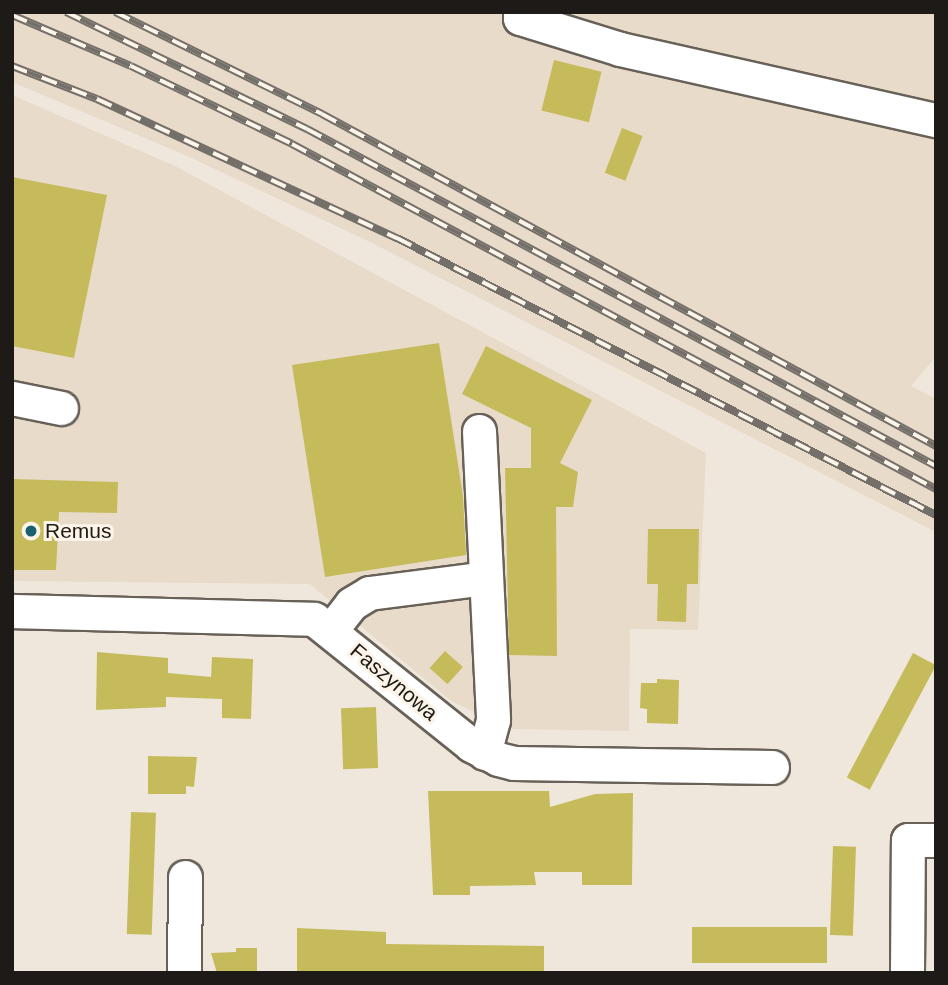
<!DOCTYPE html>
<html>
<head>
<meta charset="utf-8">
<style>
  body { margin:0 }
  #map { position:relative; width:948px; height:985px; overflow:hidden; background:#efe7dc; font-family:Helvetica,sans-serif }
  div>[style] { position:absolute }
  .built>* { inset:0; background:#e8dbca }
  .building>* { inset:0; background:#c6bb5b; transform-origin:0 0 }
  .roads { filter:drop-shadow(2px 0 #686158) drop-shadow(-2px 0 #686158) drop-shadow(0 2px #686158) drop-shadow(0 -2px #686158) }
  .minor>* { height:33px; margin:-16.5px; padding:0 16.5px; transform-origin:16.5px; border-radius:16.5px; background:#fff }
  .rail>* { height:8px; margin-top:-4px; transform-origin:0; background:repeating-linear-gradient(90deg,#fcf4e9 0 16px,#746f69 0 32px); box-sizing:border-box; border-block:2px solid #746f69 }
  .dots>* { width:19px; height:19px; translate:-50% -50%; box-sizing:border-box; border:4px solid #fcf4e9; border-radius:50% }
  span { translate:-50% -50%; white-space:nowrap; text-align:center; line-height:1.15; -webkit-text-stroke:6px #fcf4e9; paint-order:stroke }
  .poi-label { font-size:21px; color:#1d1a17 }
  .left { translate:0 -50%; text-align:left }
  .street-label { font-size:21px; color:#1d1a17 }
  .frame { position:absolute; inset:0; border:14px solid #1d1a17; pointer-events:none }
</style>
</head>
<body>
<div id="map">
  <div class="built">
    <div style="clip-path:polygon(12px 12px,936px 12px,936px 356px,911px 386px,936px 399px,936px 532px,372px 243px,185px 155px,12px 82px)"></div>
    <div style="clip-path:polygon(12px 95px,175px 166px,706px 453px,698px 630px,630px 629px,629px 731px,513px 729px,493px 721px,451px 701px,310px 584px,12px 581px)"></div>
  </div>
  <div class="building">
    <div style="left:554px;top:60px;width:49px;height:52px;rotate:14deg"></div>
    <div style="left:622px;top:128px;width:22px;height:48px;rotate:21deg"></div>
    <div style="clip-path:polygon(12px 177px,107px 195px,74px 358px,12px 346px)"></div>
    <div style="clip-path:polygon(439px 343px,463px 496px,466px 555px,325px 577px,292px 365px)"></div>
    <div style="clip-path:polygon(486px 346px,592px 400px,560px 463px,578px 472px,573px 507px,556px 507px,557px 656px,509px 655px,505px 468px,531px 468px,531px 428px,462px 394px)"></div>
    <div style="clip-path:polygon(12px 479px,118px 482px,117px 513px,59px 512px,56px 570px,12px 570px)"></div>
    <div style="clip-path:polygon(648px 529px,699px 529px,698px 584px,687px 584px,686px 622px,657px 621px,658px 584px,647px 584px)"></div>
    <div style="left:445px;top:651px;width:24px;height:23px;rotate:42deg"></div>
    <div style="clip-path:polygon(97px 652px,168px 658px,168px 673px,211px 677px,212px 657px,253px 659px,251px 719px,222px 718px,222px 699px,166px 697px,166px 707px,96px 710px)"></div>
    <div style="left:913px;top:653px;width:26px;height:141px;rotate:28deg"></div>
    <div style="clip-path:polygon(657px 679px,679px 680px,678px 724px,647px 723px,647px 709px,640px 708px,641px 683px,657px 683px)"></div>
    <div style="left:376px;top:707px;width:61px;height:35px;rotate:88deg"></div>
    <div style="clip-path:polygon(148px 756px,197px 757px,194px 787px,186px 786px,186px 794px,148px 794px)"></div>
    <div style="clip-path:polygon(428px 791px,549px 791px,550px 807px,595px 794px,633px 793px,632px 885px,582px 885px,582px 872px,534px 872px,536px 885px,470px 886px,470px 895px,433px 895px)"></div>
    <div style="left:131px;top:812px;width:25px;height:122px;rotate:2deg"></div>
    <div style="left:833px;top:846px;width:23px;height:89px;rotate:2deg"></div>
    <div style="left:692px;top:927px;width:135px;height:36px"></div>
    <div style="clip-path:polygon(297px 928px,386px 932px,386px 944px,544px 946px,544px 973px,297px 973px)"></div>
    <div style="clip-path:polygon(236px 948px,257px 948px,257px 973px,217px 973px,211px 953px,236px 952px)"></div>
  </div>
  <div class="roads">
    <div class="minor">
      <div style="left:520px;top:12px;width:6px;rotate:90deg"></div>
      <div style="left:520px;top:18px;width:105px;rotate:17.2deg"></div>
      <div style="left:620px;top:49px;width:324px;rotate:12.7deg"></div>
      <div style="left:12px;top:398px;width:50px;rotate:11.5deg"></div>
      <div style="left:479px;top:431px;width:289px;rotate:87.2deg"></div>
      <div style="left:493px;top:720px;width:34px;rotate:105deg"></div>
      <div style="left:12px;top:611px;width:302px;rotate:1.5deg"></div>
      <div style="left:314px;top:619px;width:201px;rotate:38.7deg"></div>
      <div style="left:471px;top:745px;width:30px;rotate:27deg"></div>
      <div style="left:498px;top:759px;width:16px;rotate:14deg"></div>
      <div style="left:514px;top:763px;width:258px;rotate:0.9deg"></div>
      <div style="left:331px;top:630px;width:33px;rotate:-52deg"></div>
      <div style="left:351px;top:604px;width:21px;rotate:-31deg"></div>
      <div style="left:369px;top:593px;width:118px;rotate:-7.3deg"></div>
      <div style="left:184px;top:973px;width:96px;rotate:-89.4deg"></div>
      <div style="left:907px;top:973px;width:133px;rotate:-89.6deg"></div>
      <div style="left:908px;top:840px;width:28px"></div>
    </div>
  </div>
  <div class="rail">
    <div style="left:66px;top:12px;width:268px;rotate:25.9deg"></div>
    <div style="left:307px;top:129px;width:714px;rotate:28.18deg"></div>
    <div style="left:115px;top:12px;width:231px;rotate:26.2deg"></div>
    <div style="left:322px;top:114px;width:698px;rotate:28.4deg"></div>
    <div style="left:12px;top:15px;width:129px;rotate:23.2deg"></div>
    <div style="left:131px;top:66px;width:179px;rotate:25.8deg"></div>
    <div style="left:292px;top:144px;width:731px;rotate:28.18deg"></div>
    <div style="left:12px;top:66px;width:91px;rotate:21.2deg"></div>
    <div style="left:97px;top:99px;width:331px;rotate:24.9deg"></div>
    <div style="left:397px;top:238px;width:606px;rotate:27.2deg"></div>
  </div>
  <div class="dots">
    <div style="left:31px;top:531px;background:#196071"></div>
  </div>
  <div class="poi-label">
    <span class="left" style="left:45px;top:531px">Remus</span>
  </div>
  <div class="street-label">
    <span style="left:394px;top:682px;rotate:40deg">Faszynowa</span>
  </div>
  <div class="frame"></div>
</div>
</body>
</html>
